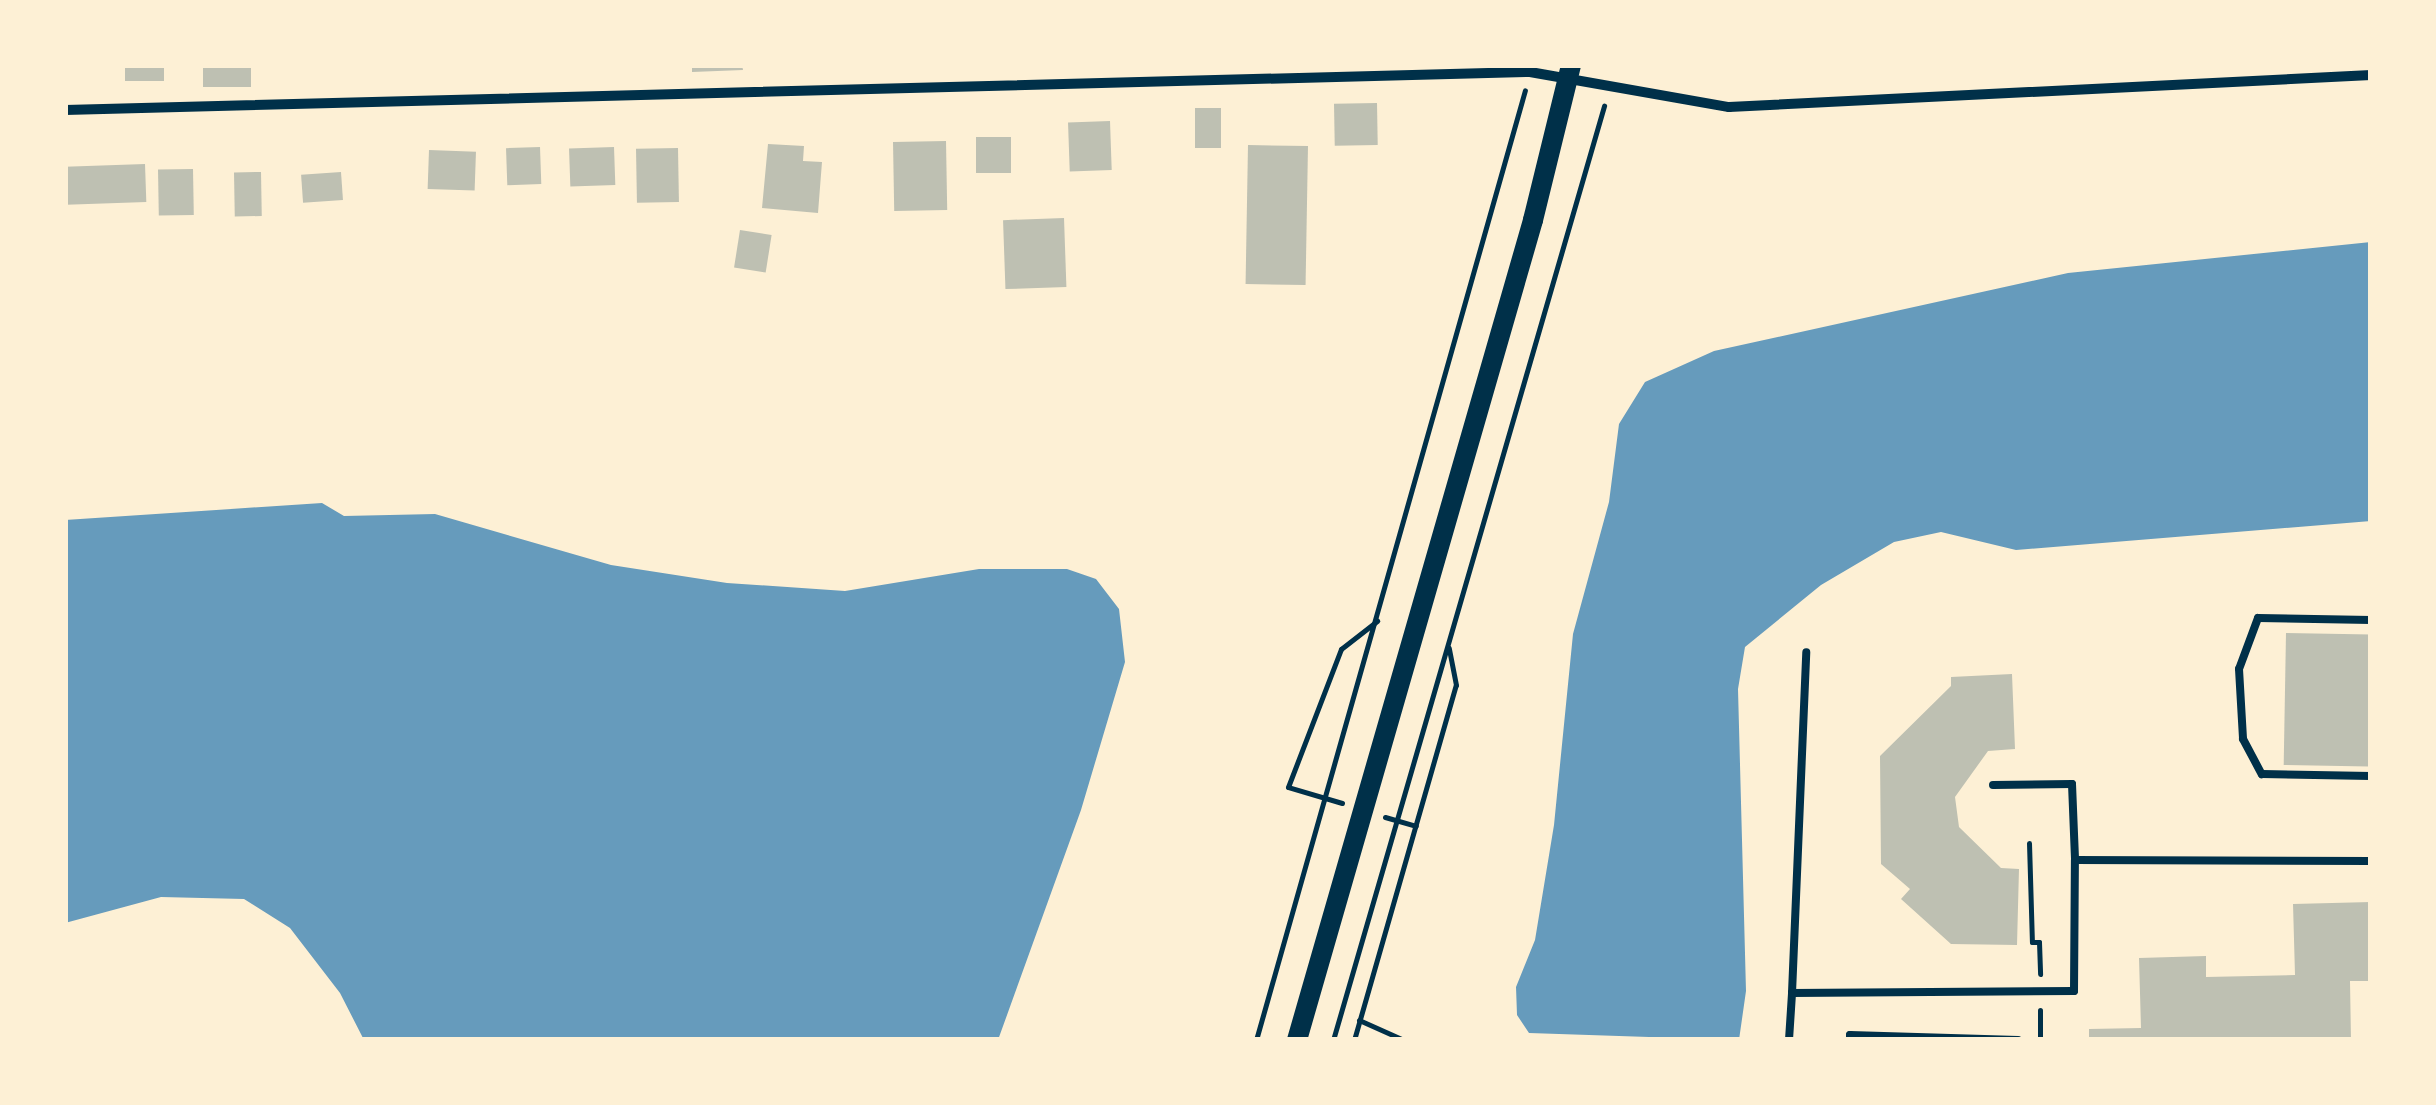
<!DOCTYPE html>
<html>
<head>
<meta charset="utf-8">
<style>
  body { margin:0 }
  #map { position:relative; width:2436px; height:1105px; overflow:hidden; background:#fdf0d5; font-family:Raleway,sans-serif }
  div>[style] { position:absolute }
  .water>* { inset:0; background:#669bbc }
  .building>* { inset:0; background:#bec0b2; transform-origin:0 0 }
  .path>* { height:5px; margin:-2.5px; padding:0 2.5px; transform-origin:2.5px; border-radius:2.5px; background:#003049 }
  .service>* { height:8px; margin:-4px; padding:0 4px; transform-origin:4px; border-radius:4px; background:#003049 }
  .minor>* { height:10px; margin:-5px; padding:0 5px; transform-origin:5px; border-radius:5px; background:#003049 }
  .secondary>* { height:20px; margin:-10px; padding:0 10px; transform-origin:10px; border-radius:10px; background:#003049 }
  span { translate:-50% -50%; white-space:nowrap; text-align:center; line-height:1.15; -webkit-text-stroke:8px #fdf0d5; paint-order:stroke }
  .frame { position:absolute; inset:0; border:68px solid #fdf0d5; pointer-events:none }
</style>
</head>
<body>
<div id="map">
  <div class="water">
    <div style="clip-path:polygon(2371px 242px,2371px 521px,2016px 550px,1941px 532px,1894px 542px,1821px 585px,1745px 647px,1738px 689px,1746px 991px,1739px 1040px,1529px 1033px,1517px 1015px,1516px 987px,1535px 940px,1554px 825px,1573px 634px,1609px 502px,1619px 424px,1645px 382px,1714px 351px,2068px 273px)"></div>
    <div style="clip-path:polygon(322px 503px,344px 516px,435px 514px,611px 565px,727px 583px,845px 591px,979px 569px,1067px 569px,1096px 579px,1119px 609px,1125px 662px,1081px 810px,998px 1040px,364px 1040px,340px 993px,290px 928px,244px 899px,161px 897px,65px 923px,65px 520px)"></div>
  </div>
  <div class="building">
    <div style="left:125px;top:65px;width:39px;height:16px"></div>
    <div style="left:203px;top:65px;width:48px;height:22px"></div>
    <div style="clip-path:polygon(692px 65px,742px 65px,743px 70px,692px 72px)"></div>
    <div style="left:1377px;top:103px;width:42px;height:43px;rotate:89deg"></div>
    <div style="left:1195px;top:108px;width:26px;height:40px"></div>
    <div style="left:1110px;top:121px;width:49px;height:42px;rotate:88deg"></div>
    <div style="left:976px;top:137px;width:35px;height:36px"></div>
    <div style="left:946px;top:141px;width:69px;height:53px;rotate:89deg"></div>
    <div style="clip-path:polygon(768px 144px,804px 146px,803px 161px,822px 162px,818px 213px,762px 208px)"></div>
    <div style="left:1248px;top:145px;width:60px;height:139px;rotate:1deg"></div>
    <div style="left:540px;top:147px;width:37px;height:34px;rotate:88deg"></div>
    <div style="left:614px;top:147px;width:38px;height:45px;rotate:88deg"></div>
    <div style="left:678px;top:148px;width:54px;height:42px;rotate:89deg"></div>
    <div style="left:429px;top:150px;width:47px;height:39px;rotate:2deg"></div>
    <div style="left:145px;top:164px;width:38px;height:80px;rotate:88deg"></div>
    <div style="left:193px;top:169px;width:46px;height:35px;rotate:89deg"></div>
    <div style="left:261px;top:172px;width:44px;height:27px;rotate:89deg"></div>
    <div style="left:341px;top:172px;width:28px;height:40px;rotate:86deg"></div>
    <div style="left:1064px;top:218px;width:69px;height:61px;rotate:88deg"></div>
    <div style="left:740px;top:230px;width:32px;height:38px;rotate:9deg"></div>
    <div style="left:2286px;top:633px;width:85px;height:132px;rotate:1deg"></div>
    <div style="clip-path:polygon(2012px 674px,2015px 749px,1988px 751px,1955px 797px,1959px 827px,2001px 868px,2019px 869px,2017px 945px,1951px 944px,1901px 899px,1910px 889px,1881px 864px,1880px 756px,1951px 686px,1951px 677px)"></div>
    <div style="clip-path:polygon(2371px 902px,2371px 981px,2350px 981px,2351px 1040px,2089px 1040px,2089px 1029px,2141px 1028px,2139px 958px,2206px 956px,2206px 977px,2295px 975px,2293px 904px)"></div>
  </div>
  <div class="path">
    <div style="left:1342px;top:803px;width:56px;rotate:-163.5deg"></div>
    <div style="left:1288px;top:787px;width:148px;rotate:-69deg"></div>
    <div style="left:1341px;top:649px;width:46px;rotate:-37.9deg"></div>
    <div style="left:1385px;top:817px;width:32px;rotate:16deg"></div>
    <div style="left:2029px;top:843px;width:99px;rotate:88.3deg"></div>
    <div style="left:2032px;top:942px;width:7px"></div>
    <div style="left:2039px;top:942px;width:32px;rotate:88deg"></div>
    <div style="left:2040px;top:1010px;width:30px;rotate:90deg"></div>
    <div style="left:1359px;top:1020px;width:49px;rotate:24deg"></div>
    <div style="left:1256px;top:1040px;width:987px;rotate:-74.19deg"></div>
    <div style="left:1333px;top:1040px;width:973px;rotate:-73.82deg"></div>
    <div style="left:1354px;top:1040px;width:369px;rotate:-74deg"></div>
    <div style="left:1456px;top:685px;width:38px;rotate:-101deg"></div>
  </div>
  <div class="service">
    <div style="left:2371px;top:620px;width:113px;rotate:-179deg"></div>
    <div style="left:2258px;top:618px;width:54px;rotate:110.4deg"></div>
    <div style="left:2239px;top:669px;width:70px;rotate:86.7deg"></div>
    <div style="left:2243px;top:739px;width:40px;rotate:62deg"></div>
    <div style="left:2262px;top:774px;width:109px;rotate:1.1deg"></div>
    <div style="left:1993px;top:785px;width:79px;rotate:-0.7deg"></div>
    <div style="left:2072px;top:784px;width:76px;rotate:87.7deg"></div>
    <div style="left:1792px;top:993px;width:341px;rotate:-87.6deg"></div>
    <div style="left:1789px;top:1040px;width:47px;rotate:-86.3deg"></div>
    <div style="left:1792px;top:993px;width:282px;rotate:-0.4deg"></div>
    <div style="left:2074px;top:991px;width:131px;rotate:-89.6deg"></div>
    <div style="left:2075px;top:860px;width:296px;rotate:0.2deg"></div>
    <div style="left:1850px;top:1040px;width:5px;rotate:-90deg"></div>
    <div style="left:1850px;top:1035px;width:168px;rotate:1.7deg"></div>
  </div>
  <div class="minor">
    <div style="left:65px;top:110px;width:1465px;rotate:-1.49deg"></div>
    <div style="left:1530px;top:72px;width:202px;rotate:10deg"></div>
    <div style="left:1729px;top:107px;width:643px;rotate:-2.85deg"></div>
  </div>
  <div class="secondary">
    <div style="left:1297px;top:1040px;width:853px;rotate:-73.94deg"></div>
    <div style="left:1533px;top:220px;width:160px;rotate:-76.2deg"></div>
  </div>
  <div class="frame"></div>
</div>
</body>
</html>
